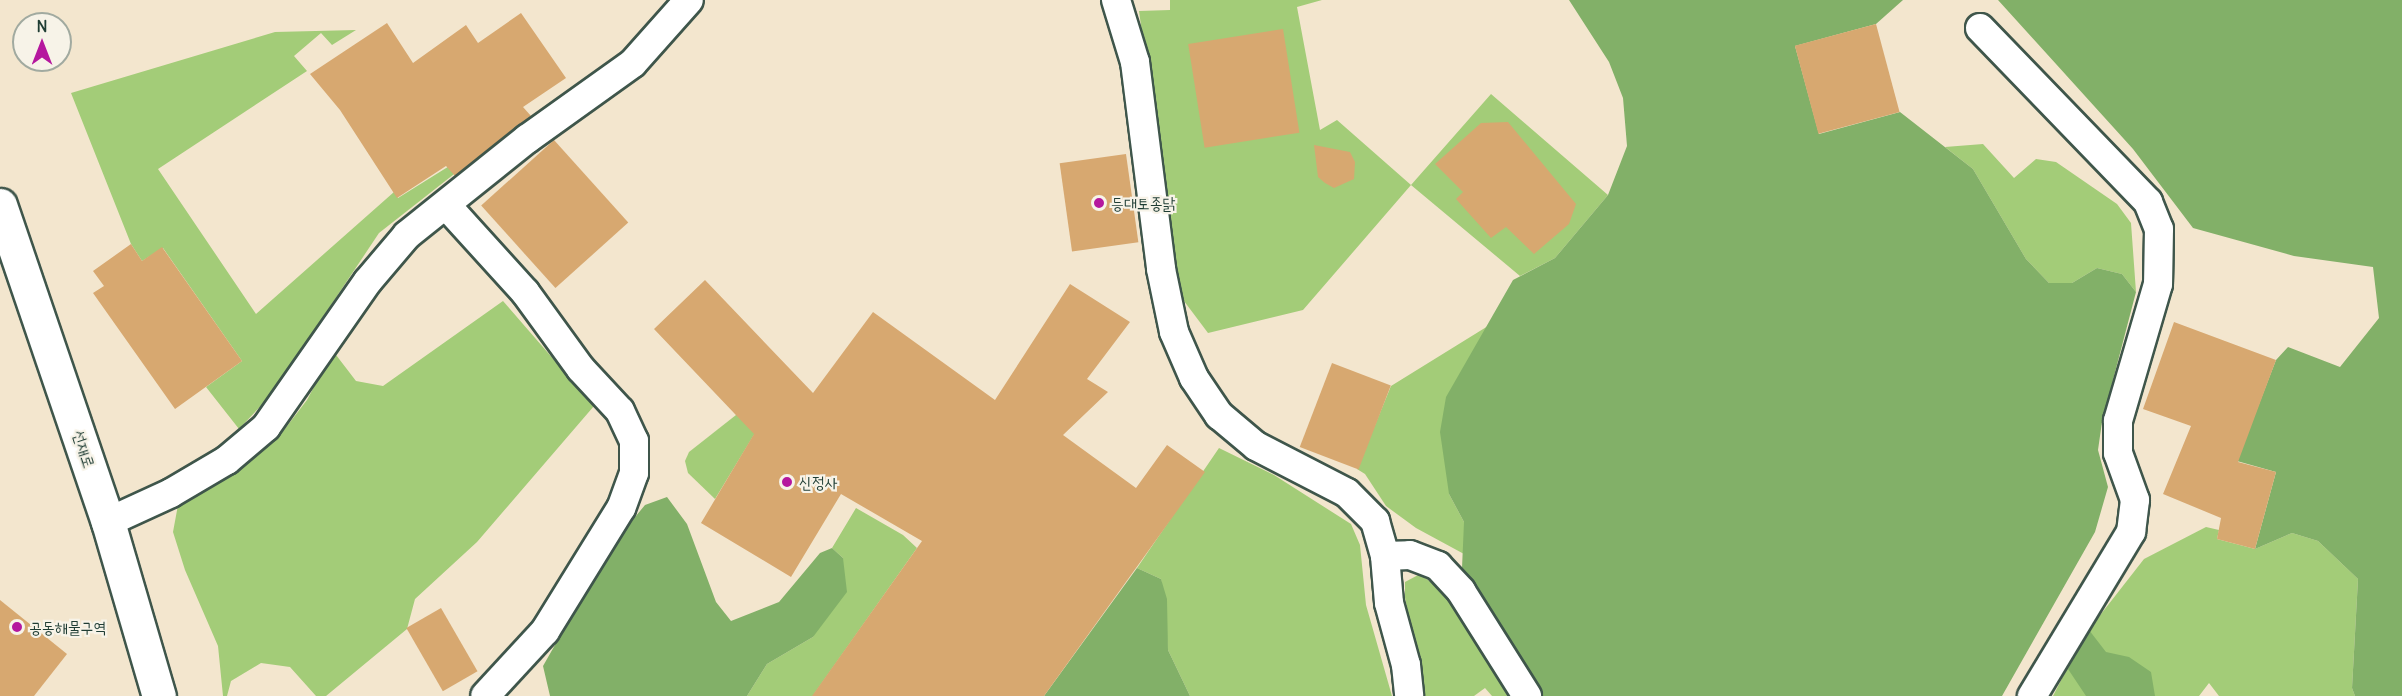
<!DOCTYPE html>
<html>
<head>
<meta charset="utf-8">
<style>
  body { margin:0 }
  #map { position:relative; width:2402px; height:696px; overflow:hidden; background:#f3e6ce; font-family:Delius,"Poor Story",sans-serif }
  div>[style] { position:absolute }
  .green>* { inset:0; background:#a3cc78 }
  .forest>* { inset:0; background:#82b068 }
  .building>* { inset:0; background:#d7a870; transform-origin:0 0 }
  .roads { filter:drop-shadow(2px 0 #3f564b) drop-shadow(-2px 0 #3f564b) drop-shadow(0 2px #3f564b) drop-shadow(0 -2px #3f564b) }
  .lane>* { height:28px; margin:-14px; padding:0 14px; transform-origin:14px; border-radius:14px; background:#fff }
  .secondary>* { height:33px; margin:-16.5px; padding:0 16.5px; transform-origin:16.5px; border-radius:16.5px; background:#fff }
  .dots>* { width:16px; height:16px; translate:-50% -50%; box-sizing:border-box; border:3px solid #f7f3e8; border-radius:50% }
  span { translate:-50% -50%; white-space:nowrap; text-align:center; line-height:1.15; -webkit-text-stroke:4.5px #f7f3e8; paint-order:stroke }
  .poi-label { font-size:16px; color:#1f3d34 }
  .left { translate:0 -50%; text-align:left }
  .street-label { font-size:16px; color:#1f3d34 }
  .north { position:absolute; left:12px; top:12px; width:60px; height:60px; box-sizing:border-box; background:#f7f3e8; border:2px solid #a1aaa0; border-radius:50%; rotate:0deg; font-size:16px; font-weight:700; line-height:24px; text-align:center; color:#1f3d34 }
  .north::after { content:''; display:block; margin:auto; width:21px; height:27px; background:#b5179e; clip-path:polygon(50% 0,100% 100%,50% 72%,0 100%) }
</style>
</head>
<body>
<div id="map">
  <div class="green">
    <div style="clip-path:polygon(1170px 0,1322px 0,1297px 7px,1320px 130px,1337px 120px,1411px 185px,1491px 94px,1608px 195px,1555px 258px,1520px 276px,1411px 185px,1303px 310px,1208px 333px,1178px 293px,1139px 11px,1170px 10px)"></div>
    <div style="clip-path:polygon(356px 30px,332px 45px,321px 33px,294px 56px,307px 71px,158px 169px,256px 314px,394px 192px,398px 198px,475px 150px,472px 160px,379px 233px,271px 395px,239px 429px,206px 387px,242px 361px,163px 248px,142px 261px,131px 244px,71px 93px,275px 32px)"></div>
    <div style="clip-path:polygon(1983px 144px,2014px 178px,2036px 159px,2056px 162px,2117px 204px,2131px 223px,2136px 292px,2122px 274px,2097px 268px,2072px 283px,2049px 283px,2026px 259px,1973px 169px,1945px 147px)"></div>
    <div style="clip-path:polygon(503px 301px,594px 406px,477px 542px,415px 599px,407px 629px,326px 696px,316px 696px,290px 667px,261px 663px,231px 681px,227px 696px,223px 696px,218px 646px,185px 570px,173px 532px,178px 505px,231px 474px,284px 430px,307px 400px,333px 351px,356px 381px,383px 386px)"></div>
    <div style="clip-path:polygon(1488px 326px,1481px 339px,1449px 494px,1464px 522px,1464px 554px,1416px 528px,1386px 506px,1365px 474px,1357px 469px,1391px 386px)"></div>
    <div style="clip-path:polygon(769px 410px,715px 499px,688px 473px,685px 461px,689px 452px,736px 415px)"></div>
    <div style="clip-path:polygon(1219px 448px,1274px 475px,1351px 524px,1360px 545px,1366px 605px,1392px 696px,1190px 696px,1168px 650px,1161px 579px,1137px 568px)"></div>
    <div style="clip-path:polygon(856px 508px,903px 535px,917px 548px,814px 694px,816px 696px,747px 696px,767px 664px,813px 637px,843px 558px,832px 548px)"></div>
    <div style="clip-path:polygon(2206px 527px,2219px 530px,2217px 539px,2255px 549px,2292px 533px,2318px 541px,2358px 579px,2352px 688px,2355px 696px,2219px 696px,2209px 683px,2199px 696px,2053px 696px,2083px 637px,2144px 559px)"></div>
    <div style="clip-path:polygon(1420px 574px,1444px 592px,1514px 696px,1492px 696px,1485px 688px,1474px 696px,1425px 696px,1405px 598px,1405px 582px)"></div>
  </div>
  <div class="forest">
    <div style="clip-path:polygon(1569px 0,1903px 0,1876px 24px,1795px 46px,1819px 134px,1900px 112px,1973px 169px,2026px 259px,2049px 283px,2072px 283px,2097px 268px,2122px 274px,2136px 292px,2102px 422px,2098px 450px,2108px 487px,2095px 532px,2002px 696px,1527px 696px,1461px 591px,1464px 522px,1449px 494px,1440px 432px,1446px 397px,1513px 280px,1555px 258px,1608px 195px,1627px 146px,1623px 98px,1609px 62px)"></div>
    <div style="clip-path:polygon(1998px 0,2402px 0,2402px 696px,2355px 696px,2352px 688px,2358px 579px,2318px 541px,2292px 533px,2255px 549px,2276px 472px,2237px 461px,2276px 360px,2288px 347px,2340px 367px,2379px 318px,2373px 267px,2294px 256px,2193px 228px,2133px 149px)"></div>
    <div style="clip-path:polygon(667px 497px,687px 524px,716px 602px,731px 621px,779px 602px,820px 553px,832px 548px,843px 558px,847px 592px,813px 637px,767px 664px,747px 696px,550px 696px,543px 666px,612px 545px,645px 505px)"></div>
    <div style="clip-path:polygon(1137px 568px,1161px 579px,1167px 599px,1168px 650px,1190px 696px,1044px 696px)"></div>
    <div style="clip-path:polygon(2089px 630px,2106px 652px,2129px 657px,2151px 672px,2155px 696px,2086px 696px,2068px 669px)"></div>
  </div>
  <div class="building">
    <div style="clip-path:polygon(521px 13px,566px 78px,523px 107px,531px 116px,455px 176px,446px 166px,397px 198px,340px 110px,310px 74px,387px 23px,413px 63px,466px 25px,478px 43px)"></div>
    <div style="left:1876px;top:24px;width:91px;height:84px;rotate:75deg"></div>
    <div style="left:1283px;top:29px;width:105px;height:96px;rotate:81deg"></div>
    <div style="clip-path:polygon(1508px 122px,1576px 204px,1569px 224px,1534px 254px,1506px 227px,1491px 238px,1456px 199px,1463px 192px,1435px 164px,1481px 123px)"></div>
    <div style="left:554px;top:140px;width:111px;height:98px;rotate:48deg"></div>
    <div style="clip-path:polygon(1314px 145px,1350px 152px,1355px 162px,1354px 179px,1334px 188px,1325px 183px,1318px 177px)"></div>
    <div style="left:1126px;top:154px;width:89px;height:67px;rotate:82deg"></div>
    <div style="clip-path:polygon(131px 244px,142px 261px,162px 247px,242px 361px,175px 409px,93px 293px,104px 286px,93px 271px)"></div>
    <div style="clip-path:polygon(705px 280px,813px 393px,873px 312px,995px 400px,1070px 284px,1130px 322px,1087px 379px,1108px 392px,1063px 435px,1136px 488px,1167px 445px,1205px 472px,1044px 696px,812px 696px,922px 541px,841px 494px,791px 577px,701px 523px,754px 434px,654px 329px)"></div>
    <div style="clip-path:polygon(2174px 322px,2276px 360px,2238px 462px,2276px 472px,2255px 549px,2217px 539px,2221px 518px,2163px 494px,2191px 426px,2143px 409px)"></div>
    <div style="left:1332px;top:363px;width:63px;height:90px;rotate:21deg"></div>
    <div style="clip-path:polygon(0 600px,67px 654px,34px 696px,0 696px)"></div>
    <div style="left:441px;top:608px;width:73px;height:40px;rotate:60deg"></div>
  </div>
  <div class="roads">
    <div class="lane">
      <div style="left:1116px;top:0;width:65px;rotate:73deg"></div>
      <div style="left:1135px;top:62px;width:209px;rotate:82.8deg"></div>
      <div style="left:1161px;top:269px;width:64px;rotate:78.3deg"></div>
      <div style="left:1174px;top:332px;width:50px;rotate:66.5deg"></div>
      <div style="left:1194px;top:378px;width:45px;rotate:56deg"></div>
      <div style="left:1219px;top:415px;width:48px;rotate:40deg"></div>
      <div style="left:1256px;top:446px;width:102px;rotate:27.3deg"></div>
      <div style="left:1347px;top:493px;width:40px;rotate:45deg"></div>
      <div style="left:1375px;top:521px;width:36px;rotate:74deg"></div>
      <div style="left:1385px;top:556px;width:47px;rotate:85.1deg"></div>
      <div style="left:1389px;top:603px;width:64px;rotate:74.7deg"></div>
      <div style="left:1406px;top:665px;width:31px;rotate:84deg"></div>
      <div style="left:1980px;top:28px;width:242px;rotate:46deg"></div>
      <div style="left:2148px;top:202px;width:29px;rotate:68deg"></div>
      <div style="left:2159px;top:229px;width:55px;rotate:91deg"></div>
      <div style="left:2158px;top:284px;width:143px;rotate:106.3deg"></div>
      <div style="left:2118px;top:421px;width:32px;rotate:90deg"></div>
      <div style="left:2118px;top:453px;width:50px;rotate:70.1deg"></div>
      <div style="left:2135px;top:500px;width:32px;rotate:97deg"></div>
      <div style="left:2131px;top:532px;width:192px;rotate:121.1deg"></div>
      <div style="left:446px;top:205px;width:118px;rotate:47.8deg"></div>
      <div style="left:525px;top:292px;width:95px;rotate:54deg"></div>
      <div style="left:581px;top:369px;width:57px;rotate:47.1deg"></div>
      <div style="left:620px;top:411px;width:33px;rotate:65deg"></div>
      <div style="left:634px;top:441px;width:32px;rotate:90deg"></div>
      <div style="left:634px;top:473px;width:37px;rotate:110deg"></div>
      <div style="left:621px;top:508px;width:145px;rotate:121.7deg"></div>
      <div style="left:545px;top:631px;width:88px;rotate:132.7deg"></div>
      <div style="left:108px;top:522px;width:69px;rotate:-24.7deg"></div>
      <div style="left:171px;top:493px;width:65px;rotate:-30.5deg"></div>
      <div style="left:227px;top:460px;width:51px;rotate:-40.2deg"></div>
      <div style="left:266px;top:427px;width:178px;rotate:-55.1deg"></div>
      <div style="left:368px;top:281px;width:60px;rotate:-49.7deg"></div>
      <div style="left:407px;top:235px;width:154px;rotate:-38.7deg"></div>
      <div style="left:527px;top:139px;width:130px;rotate:-35.6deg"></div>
      <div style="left:633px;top:63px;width:84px;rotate:-48.4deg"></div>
      <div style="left:1385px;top:556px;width:25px;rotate:-2deg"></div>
      <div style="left:1410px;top:555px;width:30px;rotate:21deg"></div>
      <div style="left:1438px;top:566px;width:34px;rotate:47deg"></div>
      <div style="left:1461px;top:591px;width:124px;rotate:57.8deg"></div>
    </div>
    <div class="secondary">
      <div style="left:0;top:205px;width:335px;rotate:71.2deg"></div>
      <div style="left:108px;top:522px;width:181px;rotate:73.7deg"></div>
    </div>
  </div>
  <div class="dots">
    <div style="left:1099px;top:203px;background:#b5179e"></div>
    <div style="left:787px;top:482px;background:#b5179e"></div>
    <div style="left:17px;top:627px;background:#b5179e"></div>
  </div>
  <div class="poi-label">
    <span class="left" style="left:1111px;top:203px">등대토종닭</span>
    <span class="left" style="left:799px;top:482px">신정사</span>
    <span class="left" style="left:29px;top:627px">공동해물구역</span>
  </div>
  <div class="street-label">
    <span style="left:84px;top:449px;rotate:72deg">선재로</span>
  </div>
  <div class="north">N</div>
</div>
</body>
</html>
